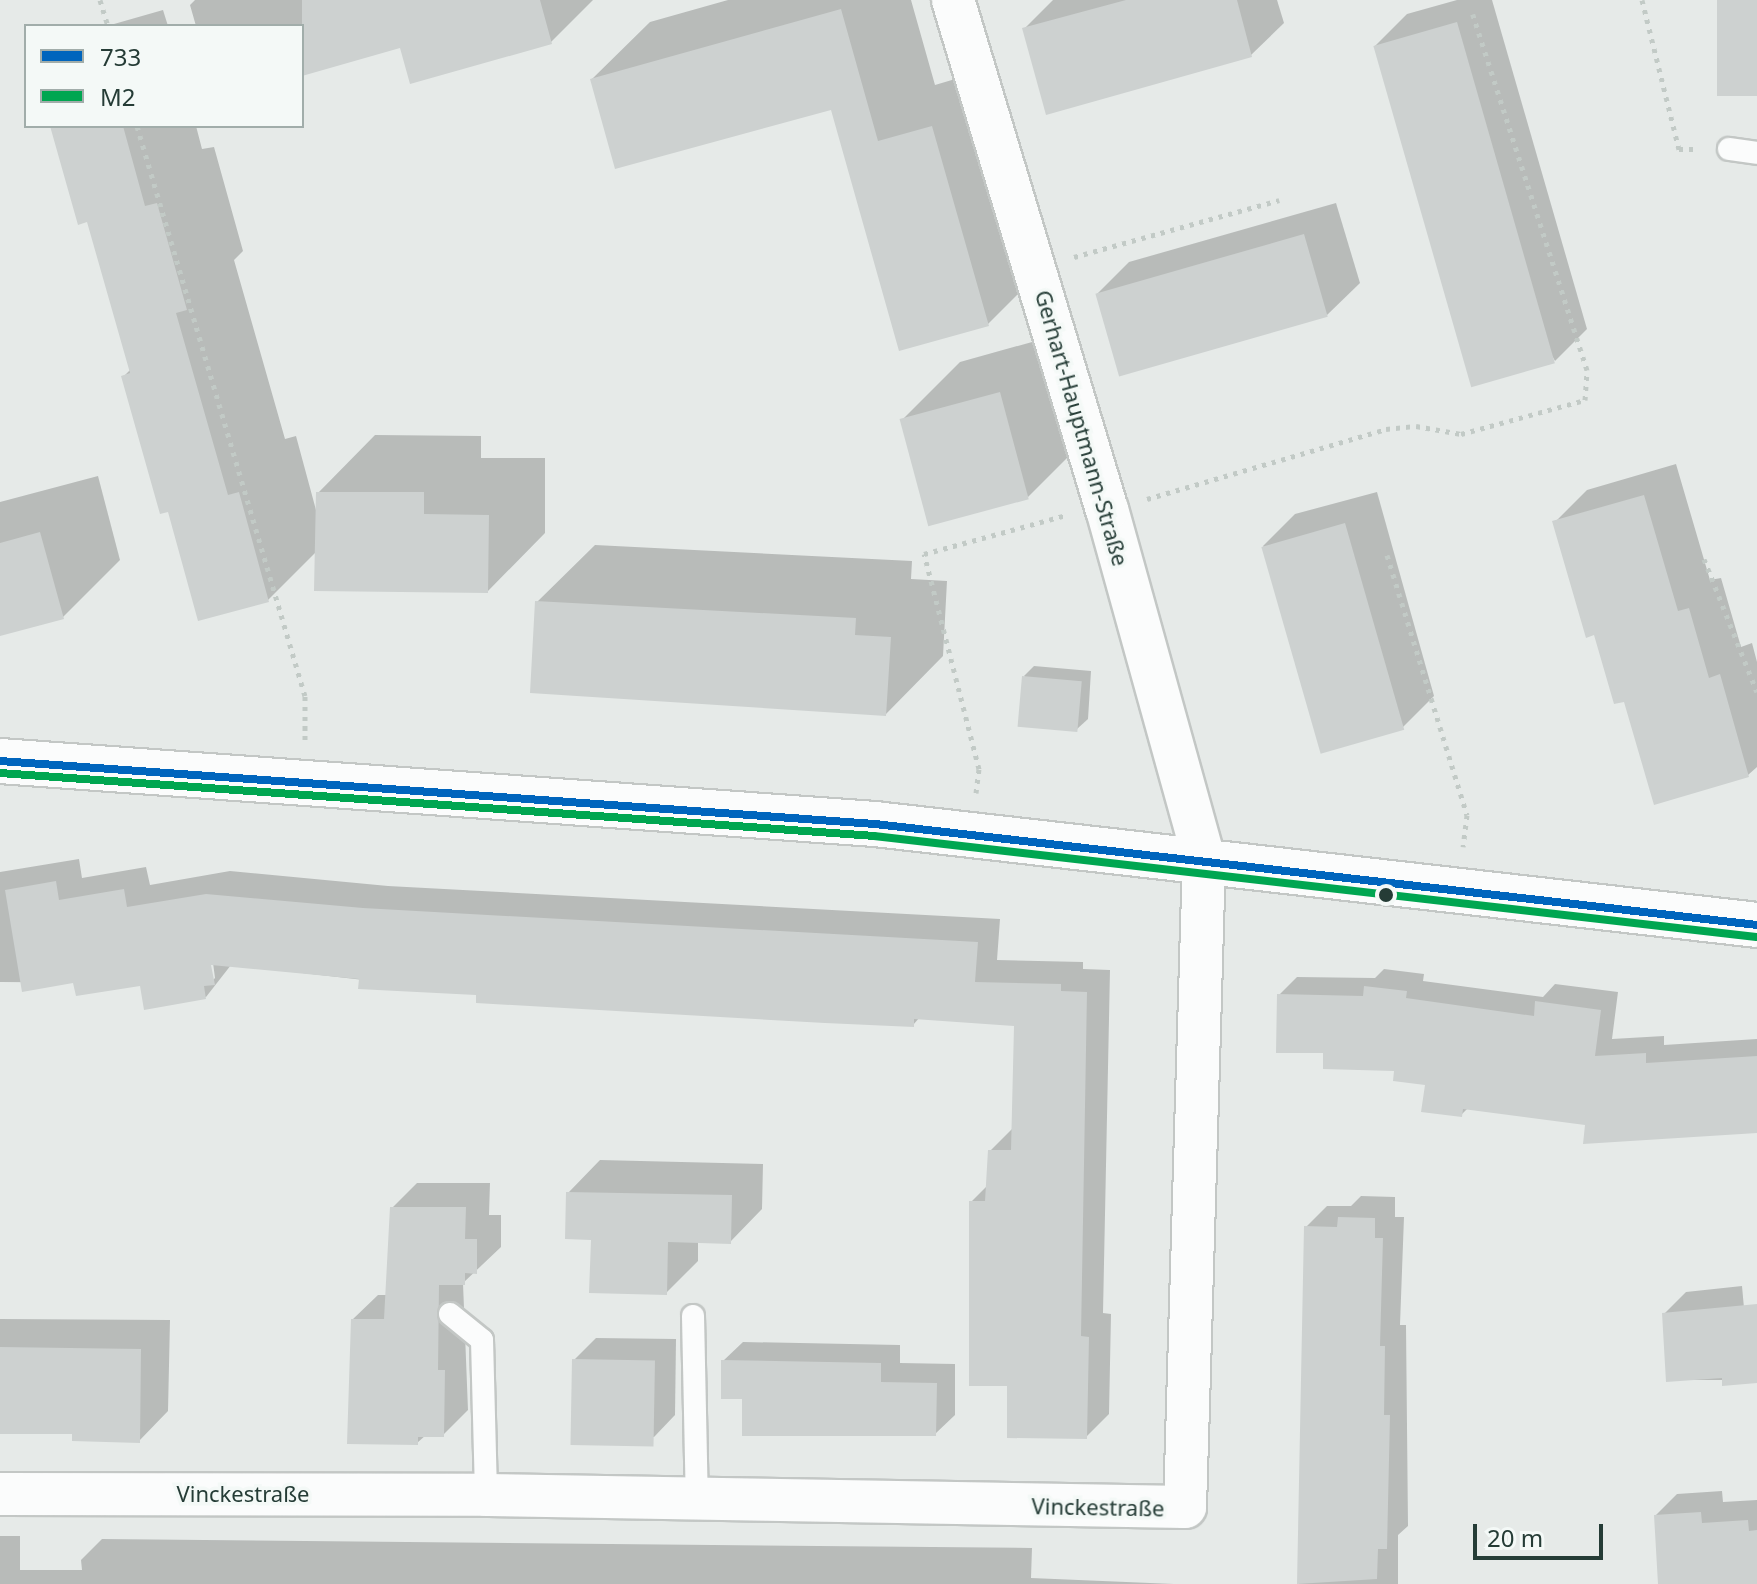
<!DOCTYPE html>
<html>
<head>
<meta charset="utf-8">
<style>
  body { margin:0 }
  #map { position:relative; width:1757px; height:1584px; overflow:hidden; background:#e6eae8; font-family:"Noto Sans",sans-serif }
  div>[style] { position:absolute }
  .shadow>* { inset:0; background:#0003 }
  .building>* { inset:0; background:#cdd1d0; transform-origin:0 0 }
  .path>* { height:5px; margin-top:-2.5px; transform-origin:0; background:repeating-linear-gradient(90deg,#c2cac6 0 4px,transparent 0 10px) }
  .roads { filter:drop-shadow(2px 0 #c3c7c5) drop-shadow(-2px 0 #c3c7c5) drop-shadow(0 2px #c3c7c5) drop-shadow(0 -2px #c3c7c5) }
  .lane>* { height:22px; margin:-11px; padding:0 11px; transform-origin:11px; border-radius:11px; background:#fbfcfc }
  .street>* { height:42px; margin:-21px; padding:0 21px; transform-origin:21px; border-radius:21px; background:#fbfcfc }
  .secondary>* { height:44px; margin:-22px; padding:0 22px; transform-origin:22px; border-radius:22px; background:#fbfcfc }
  .bus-1>* { height:8px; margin:-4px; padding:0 4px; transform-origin:4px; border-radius:4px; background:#0065bd }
  .bus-2>* { height:8px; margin:-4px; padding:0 4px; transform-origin:4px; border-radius:4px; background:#00a651 }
  .dots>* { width:22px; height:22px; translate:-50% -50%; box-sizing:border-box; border:4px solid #f4f9f7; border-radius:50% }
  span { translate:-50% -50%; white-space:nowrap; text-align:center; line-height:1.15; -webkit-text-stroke:7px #f4f9f7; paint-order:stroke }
  .street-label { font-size:22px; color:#253c36 }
  .legend { position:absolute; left:24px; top:24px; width:280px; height:104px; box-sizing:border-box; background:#f4f9f7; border:2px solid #a1adaa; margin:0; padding:10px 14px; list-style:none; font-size:24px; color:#253c36 }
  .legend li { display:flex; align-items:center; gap:16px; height:40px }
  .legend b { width:40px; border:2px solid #a1adaa }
  .scale { position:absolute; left:1473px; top:1524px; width:130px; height:36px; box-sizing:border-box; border:4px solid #253c36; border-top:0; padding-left:10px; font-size:24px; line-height:28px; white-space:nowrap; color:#253c36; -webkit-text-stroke:6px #f4f9f7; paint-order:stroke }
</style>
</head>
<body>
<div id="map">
  <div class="shadow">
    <div style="clip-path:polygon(195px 0,593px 0,551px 42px,401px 46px,302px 74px,302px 26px,196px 26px,190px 5px)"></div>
    <div style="clip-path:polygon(728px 0,911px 0,935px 85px,989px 69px,1045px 267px,988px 324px,832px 108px,592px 79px,650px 22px)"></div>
    <div style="clip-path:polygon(1053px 0,1277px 0,1284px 23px,1251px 55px,1024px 29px)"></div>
    <div style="clip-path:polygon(1457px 0,1492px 0,1587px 329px,1555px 361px,1375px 46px,1407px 14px)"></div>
    <div style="clip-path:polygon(163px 10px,168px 26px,107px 26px)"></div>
    <div style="clip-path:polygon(52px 126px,196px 126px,202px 149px,214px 147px,243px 251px,234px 260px,285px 439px,296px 436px,316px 510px,318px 493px,375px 435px,481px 436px,481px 458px,545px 458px,545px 533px,488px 591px,317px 551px,268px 600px,169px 509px,124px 376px,131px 369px,88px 220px)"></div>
    <div style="clip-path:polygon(1336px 203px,1360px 283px,1327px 315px,1097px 294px,1129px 262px)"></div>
    <div style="clip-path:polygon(1057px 335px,1085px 440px,1028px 497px,902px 420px,960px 362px)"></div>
    <div style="clip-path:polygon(1676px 464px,1710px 580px,1721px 578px,1741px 647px,1752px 643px,1757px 662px,1757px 767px,1748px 775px,1626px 699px,1555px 522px,1587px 490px)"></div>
    <div style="clip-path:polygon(98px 476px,120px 560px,63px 617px,0 634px,0 502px)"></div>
    <div style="clip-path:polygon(1377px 492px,1434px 696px,1402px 728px,1263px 546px,1295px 514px)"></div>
    <div style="clip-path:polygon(595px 545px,912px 561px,911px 579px,947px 581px,943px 656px,886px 714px,537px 602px)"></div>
    <div style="clip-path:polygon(1034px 666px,1091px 671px,1088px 719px,1077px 729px,1024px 676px)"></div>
    <div style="clip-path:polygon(evenodd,79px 859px,82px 878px,146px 867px,150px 885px,230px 871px,388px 886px,1000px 919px,997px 960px,1083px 962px,1083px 969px,1110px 970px,1103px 1313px,1111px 1314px,1109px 1414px,1086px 1437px,1009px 1384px,971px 1202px,988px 1185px,990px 1151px,1014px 1127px,1017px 1024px,920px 1017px,913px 1025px,478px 993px,231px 965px,206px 997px,142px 983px,0 982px,0 872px,79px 859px,212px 955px,215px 978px,212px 981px,208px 956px,212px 955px)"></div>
    <div style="clip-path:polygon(1384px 969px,1424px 974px,1423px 981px,1543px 997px,1555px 984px,1618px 992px,1612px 1039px,1664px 1036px,1664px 1045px,1757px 1039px,1757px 1131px,1587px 1123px,1468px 1108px,1461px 1115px,1427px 1083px,1396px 1069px,1325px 1051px,1279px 995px,1297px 977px,1375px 978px)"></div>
    <div style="clip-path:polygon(600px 1160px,763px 1164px,762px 1209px,730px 1242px,698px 1241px,698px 1261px,666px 1293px,593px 1238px,568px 1193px)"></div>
    <div style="clip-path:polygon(417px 1183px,490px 1183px,489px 1215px,501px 1215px,501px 1247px,463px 1283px,468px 1410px,443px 1435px,426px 1435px,417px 1443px,353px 1319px,378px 1295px,388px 1295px,392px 1208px)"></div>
    <div style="clip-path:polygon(1361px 1196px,1395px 1197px,1395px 1217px,1404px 1217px,1400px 1325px,1406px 1325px,1408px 1526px,1398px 1535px,1398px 1584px,1299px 1584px,1306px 1227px,1327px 1206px,1351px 1206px)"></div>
    <div style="clip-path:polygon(1742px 1286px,1745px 1319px,1757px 1318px,1757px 1380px,1668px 1380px,1664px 1314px,1686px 1292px)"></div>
    <div style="clip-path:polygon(0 1319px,170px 1320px,168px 1411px,139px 1441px,74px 1432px,0 1432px)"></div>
    <div style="clip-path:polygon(596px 1338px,676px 1339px,675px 1415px,654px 1437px,574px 1443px,574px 1360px)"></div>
    <div style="clip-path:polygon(743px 1342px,900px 1345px,900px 1363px,955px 1364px,955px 1415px,935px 1434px,723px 1361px)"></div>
    <div style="clip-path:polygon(1722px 1491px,1723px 1502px,1757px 1500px,1757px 1584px,1660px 1584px,1656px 1515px,1677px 1494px)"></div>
    <div style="clip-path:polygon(0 1536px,20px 1536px,20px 1570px,82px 1570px,81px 1560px,102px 1539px,1032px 1548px,1031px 1578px,1174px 1584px,0 1584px)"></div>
  </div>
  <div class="building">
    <div style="clip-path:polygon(302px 0,540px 0,552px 44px,410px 84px,400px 48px,302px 76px)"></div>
    <div style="clip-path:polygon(1126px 0,1237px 0,1252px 57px,1046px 115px,1022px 28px)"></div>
    <div style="left:1717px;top:0;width:40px;height:96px"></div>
    <div style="clip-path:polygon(841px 9px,878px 141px,932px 126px,989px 326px,899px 351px,831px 110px,615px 169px,590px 79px)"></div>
    <div style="left:1457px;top:22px;width:355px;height:87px;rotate:74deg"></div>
    <div style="clip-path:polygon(50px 126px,123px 126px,145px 206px,157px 203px,187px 310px,176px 313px,228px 495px,239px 492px,269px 602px,198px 621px,168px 512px,160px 514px,121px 376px,130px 373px,87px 222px,78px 225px)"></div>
    <div style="left:1304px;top:234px;width:86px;height:217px;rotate:74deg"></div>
    <div style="left:1000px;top:392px;width:111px;height:104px;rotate:75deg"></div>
    <div style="clip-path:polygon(316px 492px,424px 492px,424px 514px,489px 515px,488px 593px,314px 591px)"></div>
    <div style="clip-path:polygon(1644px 495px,1678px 611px,1689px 608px,1709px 678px,1720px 674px,1749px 777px,1654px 805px,1624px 702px,1614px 704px,1594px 635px,1586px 638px,1552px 521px)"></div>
    <div style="left:1345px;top:523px;width:215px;height:87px;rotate:74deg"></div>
    <div style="clip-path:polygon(40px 532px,64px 619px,0 636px,0 543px)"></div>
    <div style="clip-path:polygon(535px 601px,856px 618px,855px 635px,891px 637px,886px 716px,530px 693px)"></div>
    <div style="left:1022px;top:676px;width:60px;height:51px;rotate:5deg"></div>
    <div style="clip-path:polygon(56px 881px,59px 900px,124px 889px,127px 907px,206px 894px,363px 908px,978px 942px,975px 982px,1061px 984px,1061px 991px,1087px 992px,1081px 1336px,1089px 1337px,1087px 1439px,1007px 1438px,1007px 1386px,969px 1386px,969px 1201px,985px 1201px,988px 1150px,1011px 1150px,1014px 1026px,914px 1019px,914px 1027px,825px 1023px,476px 1003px,476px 995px,358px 989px,359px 979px,211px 965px,215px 985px,204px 986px,206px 999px,144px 1010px,140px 986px,76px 996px,73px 983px,22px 992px,5px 890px)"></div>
    <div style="clip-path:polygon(1364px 986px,1407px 991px,1406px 998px,1534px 1016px,1535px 1001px,1601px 1010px,1595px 1056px,1646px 1053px,1646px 1063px,1757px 1056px,1757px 1133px,1583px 1144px,1585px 1125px,1463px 1109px,1462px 1117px,1421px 1112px,1425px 1085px,1393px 1081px,1394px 1071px,1323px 1069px,1323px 1053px,1276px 1053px,1277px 994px,1363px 996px)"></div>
    <div style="clip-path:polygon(566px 1192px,732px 1195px,731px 1244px,668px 1242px,667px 1295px,589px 1293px,591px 1240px,565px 1239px)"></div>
    <div style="clip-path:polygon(390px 1207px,466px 1207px,465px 1239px,477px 1239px,477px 1274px,465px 1273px,465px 1285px,439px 1285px,438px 1370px,445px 1370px,444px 1437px,418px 1437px,418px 1445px,347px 1444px,351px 1319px,384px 1319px)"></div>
    <div style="clip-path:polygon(1338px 1217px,1375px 1218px,1375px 1238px,1383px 1238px,1380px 1346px,1385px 1346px,1384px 1415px,1390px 1415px,1387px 1549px,1378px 1549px,1377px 1579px,1297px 1584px,1304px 1226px,1337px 1227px)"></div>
    <div style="clip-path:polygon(1757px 1304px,1757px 1383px,1722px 1386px,1722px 1378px,1666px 1382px,1662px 1313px)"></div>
    <div style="clip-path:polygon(0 1347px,141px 1349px,140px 1443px,72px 1441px,72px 1434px,0 1434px)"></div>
    <div style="left:572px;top:1359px;width:83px;height:86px;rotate:1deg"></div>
    <div style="clip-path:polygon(721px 1360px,881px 1363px,881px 1382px,937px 1383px,936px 1436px,742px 1436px,742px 1399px,721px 1399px)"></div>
    <div style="clip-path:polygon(1701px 1512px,1702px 1523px,1748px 1520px,1749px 1531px,1757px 1530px,1757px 1584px,1658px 1584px,1654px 1515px)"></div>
  </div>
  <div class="path">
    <div style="left:100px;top:0;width:27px;rotate:73deg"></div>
    <div style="left:1642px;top:0;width:154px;rotate:76.1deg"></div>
    <div style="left:1679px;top:149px;width:17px"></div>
    <div style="left:137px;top:126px;width:594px;rotate:73.58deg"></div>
    <div style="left:305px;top:696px;width:45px;rotate:90deg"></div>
    <div style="left:1074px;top:257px;width:213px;rotate:-15.5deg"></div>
    <div style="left:1147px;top:499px;width:249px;rotate:-16.3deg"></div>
    <div style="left:1386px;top:429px;width:30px;rotate:-6deg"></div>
    <div style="left:1416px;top:426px;width:46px;rotate:10.1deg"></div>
    <div style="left:1461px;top:434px;width:129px;rotate:-15.3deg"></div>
    <div style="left:1585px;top:400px;width:30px;rotate:-86deg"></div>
    <div style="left:1587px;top:370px;width:374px;rotate:-107.8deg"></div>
    <div style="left:1387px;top:555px;width:272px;rotate:72.9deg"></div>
    <div style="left:1467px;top:815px;width:32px;rotate:97deg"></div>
    <div style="left:1704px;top:559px;width:143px;rotate:68.3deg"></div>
    <div style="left:976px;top:793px;width:24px;rotate:-83deg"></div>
    <div style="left:979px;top:769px;width:222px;rotate:-104.3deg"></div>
    <div style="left:924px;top:554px;width:148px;rotate:-15.3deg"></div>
  </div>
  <div class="roads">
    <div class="lane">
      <div style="left:1729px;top:149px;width:28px;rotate:8deg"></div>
      <div style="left:450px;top:1314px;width:41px;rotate:39.1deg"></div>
      <div style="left:482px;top:1340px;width:155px;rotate:88.5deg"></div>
      <div style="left:693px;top:1316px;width:186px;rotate:88.8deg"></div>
    </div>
    <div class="street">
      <div style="left:0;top:1494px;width:486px;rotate:0.1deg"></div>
      <div style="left:486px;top:1495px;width:699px;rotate:0.98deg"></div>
      <div style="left:1185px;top:1507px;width:648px;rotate:-88.32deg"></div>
      <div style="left:1204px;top:859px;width:362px;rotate:-105.5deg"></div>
      <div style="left:1107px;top:510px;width:533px;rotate:-106.8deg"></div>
    </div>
    <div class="secondary">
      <div style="left:0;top:761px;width:877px;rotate:4.12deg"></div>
      <div style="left:875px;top:824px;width:888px;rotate:6.53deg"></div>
    </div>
  </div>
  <div class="bus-1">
    <div style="left:0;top:761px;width:877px;rotate:4.12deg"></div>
    <div style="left:875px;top:824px;width:888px;rotate:6.53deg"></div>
  </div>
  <div class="bus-2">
    <div style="left:0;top:773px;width:876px;rotate:4.12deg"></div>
    <div style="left:874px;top:836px;width:888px;rotate:6.53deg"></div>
  </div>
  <div class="dots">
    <div style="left:1386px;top:895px;background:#253c36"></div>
  </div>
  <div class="street-label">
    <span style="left:1082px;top:428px;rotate:74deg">Gerhart-Hauptmann-Straße</span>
    <span style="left:243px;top:1494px">Vinckestraße</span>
    <span style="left:1098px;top:1507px;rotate:1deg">Vinckestraße</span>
  </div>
  <ul class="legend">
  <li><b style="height:10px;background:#0065bd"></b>733</li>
  <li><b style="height:10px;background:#00a651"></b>M2</li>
  </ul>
  <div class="scale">20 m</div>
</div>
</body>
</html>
